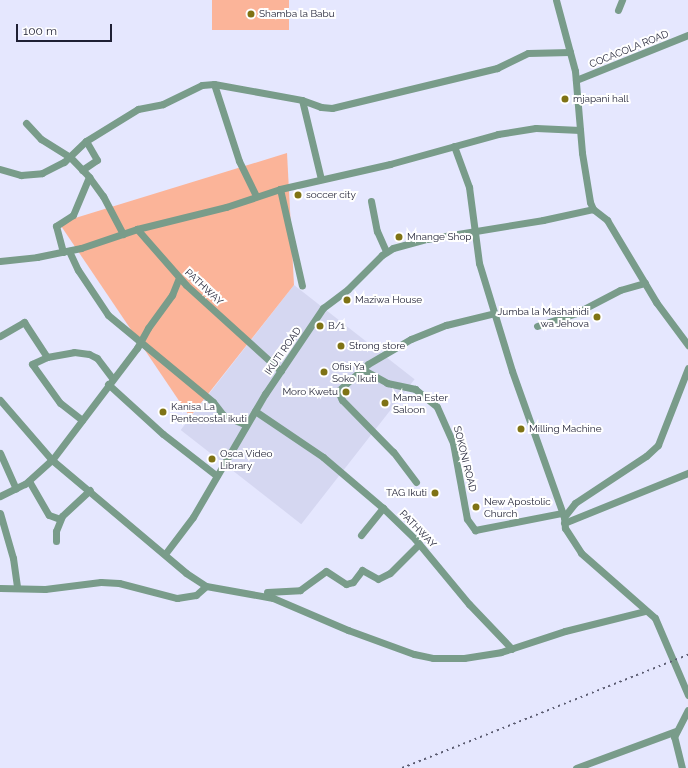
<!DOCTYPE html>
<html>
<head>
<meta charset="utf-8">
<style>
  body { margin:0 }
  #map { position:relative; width:688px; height:768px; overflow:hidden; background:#e5e7fe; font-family:Raleway,sans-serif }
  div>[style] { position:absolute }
  .built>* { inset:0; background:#d5d7f1; transform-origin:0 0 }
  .green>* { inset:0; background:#fbb499; transform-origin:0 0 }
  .minor>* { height:7px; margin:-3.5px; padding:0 3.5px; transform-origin:3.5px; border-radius:3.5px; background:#799c8a }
  .rail>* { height:2px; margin-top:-1px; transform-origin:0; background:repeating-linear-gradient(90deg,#5c5d72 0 2px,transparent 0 6px) }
  .dots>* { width:11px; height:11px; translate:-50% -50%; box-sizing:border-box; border:2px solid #fff; border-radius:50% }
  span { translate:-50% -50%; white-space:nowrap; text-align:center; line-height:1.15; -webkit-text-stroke:4px #fff; paint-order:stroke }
  .poi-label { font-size:10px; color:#1f2034 }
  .left { translate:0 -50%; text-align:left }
  .right { translate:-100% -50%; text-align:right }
  .street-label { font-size:10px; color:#1f2034 }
  .scale { position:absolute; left:16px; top:24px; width:96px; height:18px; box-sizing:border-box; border:2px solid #1f2034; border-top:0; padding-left:5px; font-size:12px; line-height:14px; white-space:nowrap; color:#1f2034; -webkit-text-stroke:3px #fff; paint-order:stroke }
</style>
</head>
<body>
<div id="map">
  <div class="built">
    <div style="left:294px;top:285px;width:153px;height:184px;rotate:38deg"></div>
  </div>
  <div class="green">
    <div style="left:212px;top:0;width:77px;height:30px"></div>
    <div style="clip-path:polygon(287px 153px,294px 285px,190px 417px,59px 223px)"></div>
  </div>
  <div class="minor">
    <div style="left:556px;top:0;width:73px;rotate:75deg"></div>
    <div style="left:575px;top:71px;width:82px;rotate:85.1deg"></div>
    <div style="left:582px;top:153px;width:50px;rotate:80.7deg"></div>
    <div style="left:590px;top:202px;width:8px;rotate:67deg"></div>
    <div style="left:593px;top:209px;width:18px;rotate:38deg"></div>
    <div style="left:607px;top:220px;width:96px;rotate:59.1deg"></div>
    <div style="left:656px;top:302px;width:54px;rotate:53.3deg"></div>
    <div style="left:618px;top:10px;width:11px;rotate:-68deg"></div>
    <div style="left:576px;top:80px;width:121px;rotate:-21.9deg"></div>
    <div style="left:214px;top:84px;width:81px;rotate:72deg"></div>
    <div style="left:239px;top:161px;width:39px;rotate:64deg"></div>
    <div style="left:302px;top:100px;width:81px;rotate:76.5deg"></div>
    <div style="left:26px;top:123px;width:22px;rotate:47deg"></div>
    <div style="left:41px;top:139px;width:34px;rotate:32deg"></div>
    <div style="left:70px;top:157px;width:28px;rotate:46deg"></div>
    <div style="left:89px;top:177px;width:24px;rotate:54deg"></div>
    <div style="left:103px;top:196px;width:43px;rotate:62.2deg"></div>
    <div style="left:454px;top:146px;width:44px;rotate:69.9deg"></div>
    <div style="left:469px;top:187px;width:77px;rotate:82.5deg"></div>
    <div style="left:479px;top:263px;width:113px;rotate:73deg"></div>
    <div style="left:512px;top:371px;width:155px;rotate:70.4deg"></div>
    <div style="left:0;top:169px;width:22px;rotate:16deg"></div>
    <div style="left:21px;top:175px;width:21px;rotate:-5deg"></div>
    <div style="left:42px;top:173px;width:25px;rotate:-27deg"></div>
    <div style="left:64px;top:162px;width:30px;rotate:-44deg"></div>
    <div style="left:86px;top:141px;width:61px;rotate:-31.6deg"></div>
    <div style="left:138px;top:109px;width:25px;rotate:-11deg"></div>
    <div style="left:163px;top:104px;width:43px;rotate:-26deg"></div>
    <div style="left:202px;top:85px;width:12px;rotate:-5deg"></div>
    <div style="left:214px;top:84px;width:89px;rotate:10.3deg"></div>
    <div style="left:302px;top:100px;width:20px;rotate:20deg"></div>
    <div style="left:321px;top:107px;width:11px;rotate:5deg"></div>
    <div style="left:332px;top:108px;width:170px;rotate:-13.6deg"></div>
    <div style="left:497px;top:68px;width:34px;rotate:-26deg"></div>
    <div style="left:528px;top:53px;width:42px;rotate:-1.4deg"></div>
    <div style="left:82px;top:170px;width:18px;rotate:-34deg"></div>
    <div style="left:97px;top:160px;width:22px;rotate:-120deg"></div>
    <div style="left:280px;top:189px;width:99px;rotate:77.2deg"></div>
    <div style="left:371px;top:201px;width:31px;rotate:79deg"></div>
    <div style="left:377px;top:231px;width:22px;rotate:66deg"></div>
    <div style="left:137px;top:229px;width:74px;rotate:48.8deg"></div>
    <div style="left:186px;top:285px;width:128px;rotate:42.2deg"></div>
    <div style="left:69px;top:251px;width:21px;rotate:65deg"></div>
    <div style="left:78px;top:270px;width:54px;rotate:56.3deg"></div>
    <div style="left:108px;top:315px;width:136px;rotate:39.6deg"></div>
    <div style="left:213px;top:402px;width:16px;rotate:52deg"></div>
    <div style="left:223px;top:415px;width:25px;rotate:23deg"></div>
    <div style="left:63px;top:252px;width:27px;rotate:-105deg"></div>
    <div style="left:56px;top:226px;width:20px;rotate:-33deg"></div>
    <div style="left:73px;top:215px;width:41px;rotate:-67.2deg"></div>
    <div style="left:0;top:261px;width:37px;rotate:-6deg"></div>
    <div style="left:37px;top:257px;width:45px;rotate:-11.6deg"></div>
    <div style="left:81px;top:248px;width:59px;rotate:-18.7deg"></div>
    <div style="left:137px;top:229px;width:92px;rotate:-13.9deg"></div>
    <div style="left:226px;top:207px;width:57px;rotate:-18.4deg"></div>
    <div style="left:280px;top:189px;width:113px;rotate:-12.8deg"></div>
    <div style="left:390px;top:164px;width:112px;rotate:-15.5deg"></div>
    <div style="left:498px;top:134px;width:38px;rotate:-9deg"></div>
    <div style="left:536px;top:128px;width:44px;rotate:2.6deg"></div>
    <div style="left:537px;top:326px;width:41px;rotate:-18.4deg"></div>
    <div style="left:576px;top:313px;width:50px;rotate:-27.6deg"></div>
    <div style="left:620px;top:290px;width:26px;rotate:-16deg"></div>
    <div style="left:0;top:336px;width:28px;rotate:-30deg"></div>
    <div style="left:24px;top:322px;width:42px;rotate:56.7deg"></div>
    <div style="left:688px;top:368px;width:83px;rotate:111.3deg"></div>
    <div style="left:658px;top:445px;width:16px;rotate:137deg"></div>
    <div style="left:646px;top:456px;width:85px;rotate:146.5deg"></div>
    <div style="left:575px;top:503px;width:18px;rotate:128deg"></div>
    <div style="left:564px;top:517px;width:11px;rotate:85deg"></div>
    <div style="left:565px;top:528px;width:30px;rotate:57deg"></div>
    <div style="left:581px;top:553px;width:98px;rotate:41.3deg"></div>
    <div style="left:655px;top:618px;width:84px;rotate:66.8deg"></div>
    <div style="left:362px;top:369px;width:29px;rotate:29deg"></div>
    <div style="left:387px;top:383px;width:29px;rotate:12deg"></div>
    <div style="left:415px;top:389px;width:28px;rotate:39deg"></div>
    <div style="left:437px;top:407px;width:39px;rotate:66deg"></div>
    <div style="left:453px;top:443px;width:77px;rotate:79.6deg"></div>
    <div style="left:467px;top:519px;width:14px;rotate:54deg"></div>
    <div style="left:475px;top:530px;width:89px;rotate:-11.1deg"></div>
    <div style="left:108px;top:384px;width:74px;rotate:42.3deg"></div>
    <div style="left:163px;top:434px;width:68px;rotate:37.9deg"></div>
    <div style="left:0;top:400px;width:79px;rotate:49.1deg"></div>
    <div style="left:52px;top:460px;width:175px;rotate:40.1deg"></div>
    <div style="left:186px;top:573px;width:24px;rotate:33deg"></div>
    <div style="left:206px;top:586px;width:68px;rotate:10.2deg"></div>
    <div style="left:273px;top:598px;width:82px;rotate:23.1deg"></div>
    <div style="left:348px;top:630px;width:70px;rotate:20deg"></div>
    <div style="left:414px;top:654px;width:19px;rotate:12deg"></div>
    <div style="left:433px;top:658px;width:31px"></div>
    <div style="left:464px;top:658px;width:37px;rotate:-9deg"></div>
    <div style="left:501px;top:652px;width:67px;rotate:-18.2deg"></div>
    <div style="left:565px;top:631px;width:82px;rotate:-14deg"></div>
    <div style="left:255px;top:411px;width:82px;rotate:34.1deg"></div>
    <div style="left:323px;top:457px;width:79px;rotate:40.4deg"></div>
    <div style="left:383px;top:508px;width:45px;rotate:44.1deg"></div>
    <div style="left:415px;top:539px;width:85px;rotate:50.3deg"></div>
    <div style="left:469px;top:604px;width:62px;rotate:46.3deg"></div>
    <div style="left:82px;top:420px;width:28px;rotate:-142deg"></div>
    <div style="left:60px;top:403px;width:48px;rotate:-125.7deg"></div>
    <div style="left:32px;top:364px;width:17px;rotate:-25deg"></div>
    <div style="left:47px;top:357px;width:27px;rotate:-10deg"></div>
    <div style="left:74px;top:352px;width:15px;rotate:8deg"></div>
    <div style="left:89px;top:354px;width:9px;rotate:27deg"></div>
    <div style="left:97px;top:358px;width:25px;rotate:53deg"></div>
    <div style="left:0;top:453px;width:39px;rotate:66deg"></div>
    <div style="left:29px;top:481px;width:39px;rotate:60deg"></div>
    <div style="left:49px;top:515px;width:12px;rotate:20deg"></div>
    <div style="left:416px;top:482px;width:38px;rotate:-127deg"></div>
    <div style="left:393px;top:452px;width:73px;rotate:-134.4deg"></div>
    <div style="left:342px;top:400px;width:10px;rotate:-114deg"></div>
    <div style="left:338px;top:391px;width:40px;rotate:-42deg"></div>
    <div style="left:368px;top:364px;width:50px;rotate:-30.2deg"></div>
    <div style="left:411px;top:339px;width:38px;rotate:-22deg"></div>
    <div style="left:446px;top:325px;width:50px;rotate:-13.8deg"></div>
    <div style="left:0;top:496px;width:28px;rotate:-26deg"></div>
    <div style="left:25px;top:484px;width:36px;rotate:-42deg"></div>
    <div style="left:52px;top:460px;width:141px;rotate:-52.8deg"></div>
    <div style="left:137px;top:348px;width:23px;rotate:-61deg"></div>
    <div style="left:148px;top:328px;width:41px;rotate:-54deg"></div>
    <div style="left:172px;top:295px;width:18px;rotate:-68deg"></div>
    <div style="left:0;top:513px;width:47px;rotate:73.9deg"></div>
    <div style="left:13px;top:558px;width:28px;rotate:82deg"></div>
    <div style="left:564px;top:523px;width:134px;rotate:-22deg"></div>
    <div style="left:361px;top:535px;width:35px;rotate:-51deg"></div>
    <div style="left:56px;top:541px;width:10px;rotate:-90deg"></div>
    <div style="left:56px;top:531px;width:16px;rotate:-68deg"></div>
    <div style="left:62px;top:516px;width:38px;rotate:-43deg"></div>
    <div style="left:165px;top:554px;width:46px;rotate:-52.9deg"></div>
    <div style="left:193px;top:517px;width:143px;rotate:-59.7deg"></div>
    <div style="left:265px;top:394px;width:104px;rotate:-56deg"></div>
    <div style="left:323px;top:308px;width:31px;rotate:-37deg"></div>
    <div style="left:348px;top:289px;width:48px;rotate:-45deg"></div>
    <div style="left:382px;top:255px;width:13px;rotate:-32deg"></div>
    <div style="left:393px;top:248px;width:35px;rotate:-15deg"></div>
    <div style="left:427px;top:239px;width:118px;rotate:-9.3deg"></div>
    <div style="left:543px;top:220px;width:51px;rotate:-12.4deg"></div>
    <div style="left:0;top:588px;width:45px;rotate:1.3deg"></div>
    <div style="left:45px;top:589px;width:56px;rotate:-7.1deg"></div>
    <div style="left:101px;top:582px;width:18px;rotate:3deg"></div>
    <div style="left:119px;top:583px;width:60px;rotate:14.5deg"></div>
    <div style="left:177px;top:598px;width:19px;rotate:-9deg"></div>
    <div style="left:196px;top:595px;width:13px;rotate:-42deg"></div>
    <div style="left:267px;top:592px;width:33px;rotate:-3deg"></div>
    <div style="left:300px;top:590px;width:32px;rotate:-36deg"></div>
    <div style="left:326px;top:571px;width:24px;rotate:33deg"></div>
    <div style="left:346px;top:584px;width:7px;rotate:-16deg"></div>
    <div style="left:353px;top:582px;width:15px;rotate:-53deg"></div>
    <div style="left:362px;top:570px;width:18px;rotate:29deg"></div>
    <div style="left:378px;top:579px;width:13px;rotate:-27deg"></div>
    <div style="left:390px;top:573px;width:41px;rotate:-45deg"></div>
    <div style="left:576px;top:768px;width:107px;rotate:-20.3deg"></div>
    <div style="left:682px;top:768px;width:32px;rotate:-104deg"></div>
    <div style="left:674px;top:737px;width:30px;rotate:-63deg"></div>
  </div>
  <div class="rail">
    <div style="left:402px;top:768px;width:308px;rotate:-21.6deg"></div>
  </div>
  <div class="dots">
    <div style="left:251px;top:14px;background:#7f7315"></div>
    <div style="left:565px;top:99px;background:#7f7315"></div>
    <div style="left:298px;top:195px;background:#7f7315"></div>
    <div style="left:399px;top:237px;background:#7f7315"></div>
    <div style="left:347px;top:300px;background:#7f7315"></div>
    <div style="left:597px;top:317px;background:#7f7315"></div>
    <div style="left:320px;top:326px;background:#7f7315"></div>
    <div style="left:341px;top:346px;background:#7f7315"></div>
    <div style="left:324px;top:372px;background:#7f7315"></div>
    <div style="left:346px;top:392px;background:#7f7315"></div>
    <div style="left:385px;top:403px;background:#7f7315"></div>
    <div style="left:163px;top:412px;background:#7f7315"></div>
    <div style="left:521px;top:429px;background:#7f7315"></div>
    <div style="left:212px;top:459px;background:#7f7315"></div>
    <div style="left:435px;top:493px;background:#7f7315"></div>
    <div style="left:476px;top:507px;background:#7f7315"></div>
  </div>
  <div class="poi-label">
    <span class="left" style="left:259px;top:14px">Shamba la Babu</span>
    <span class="left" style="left:573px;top:99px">mjapani hall</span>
    <span class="left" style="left:306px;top:195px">soccer city</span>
    <span class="left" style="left:407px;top:237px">Mnange Shop</span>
    <span class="left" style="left:355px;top:300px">Maziwa House</span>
    <span class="right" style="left:589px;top:317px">Jumba la Mashahidi<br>wa Jehova</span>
    <span class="left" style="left:328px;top:326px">B/1</span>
    <span class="left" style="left:349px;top:346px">Strong store</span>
    <span class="left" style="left:332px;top:372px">Ofisi Ya<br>Soko Ikuti</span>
    <span class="right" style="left:338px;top:392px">Moro Kwetu</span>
    <span class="left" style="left:393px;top:403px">Mama Ester<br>Saloon</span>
    <span class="left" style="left:171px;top:412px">Kanisa La<br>Pentecostal ikuti</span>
    <span class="left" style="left:529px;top:429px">Milling Machine</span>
    <span class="left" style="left:220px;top:459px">Osca Video<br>Library</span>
    <span class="right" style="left:427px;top:493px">TAG Ikuti</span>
    <span class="left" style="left:484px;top:507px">New Apostolic<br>Church</span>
  </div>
  <div class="street-label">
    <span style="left:629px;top:49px;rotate:-22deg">COCACOLA ROAD</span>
    <span style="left:204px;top:287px;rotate:43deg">PATHWAY</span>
    <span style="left:283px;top:351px;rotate:-55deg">IKUTI ROAD</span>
    <span style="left:465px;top:459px;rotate:76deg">SOKONI ROAD</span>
    <span style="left:418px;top:529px;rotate:46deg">PATHWAY</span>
  </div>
  <div class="scale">100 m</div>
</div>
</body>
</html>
